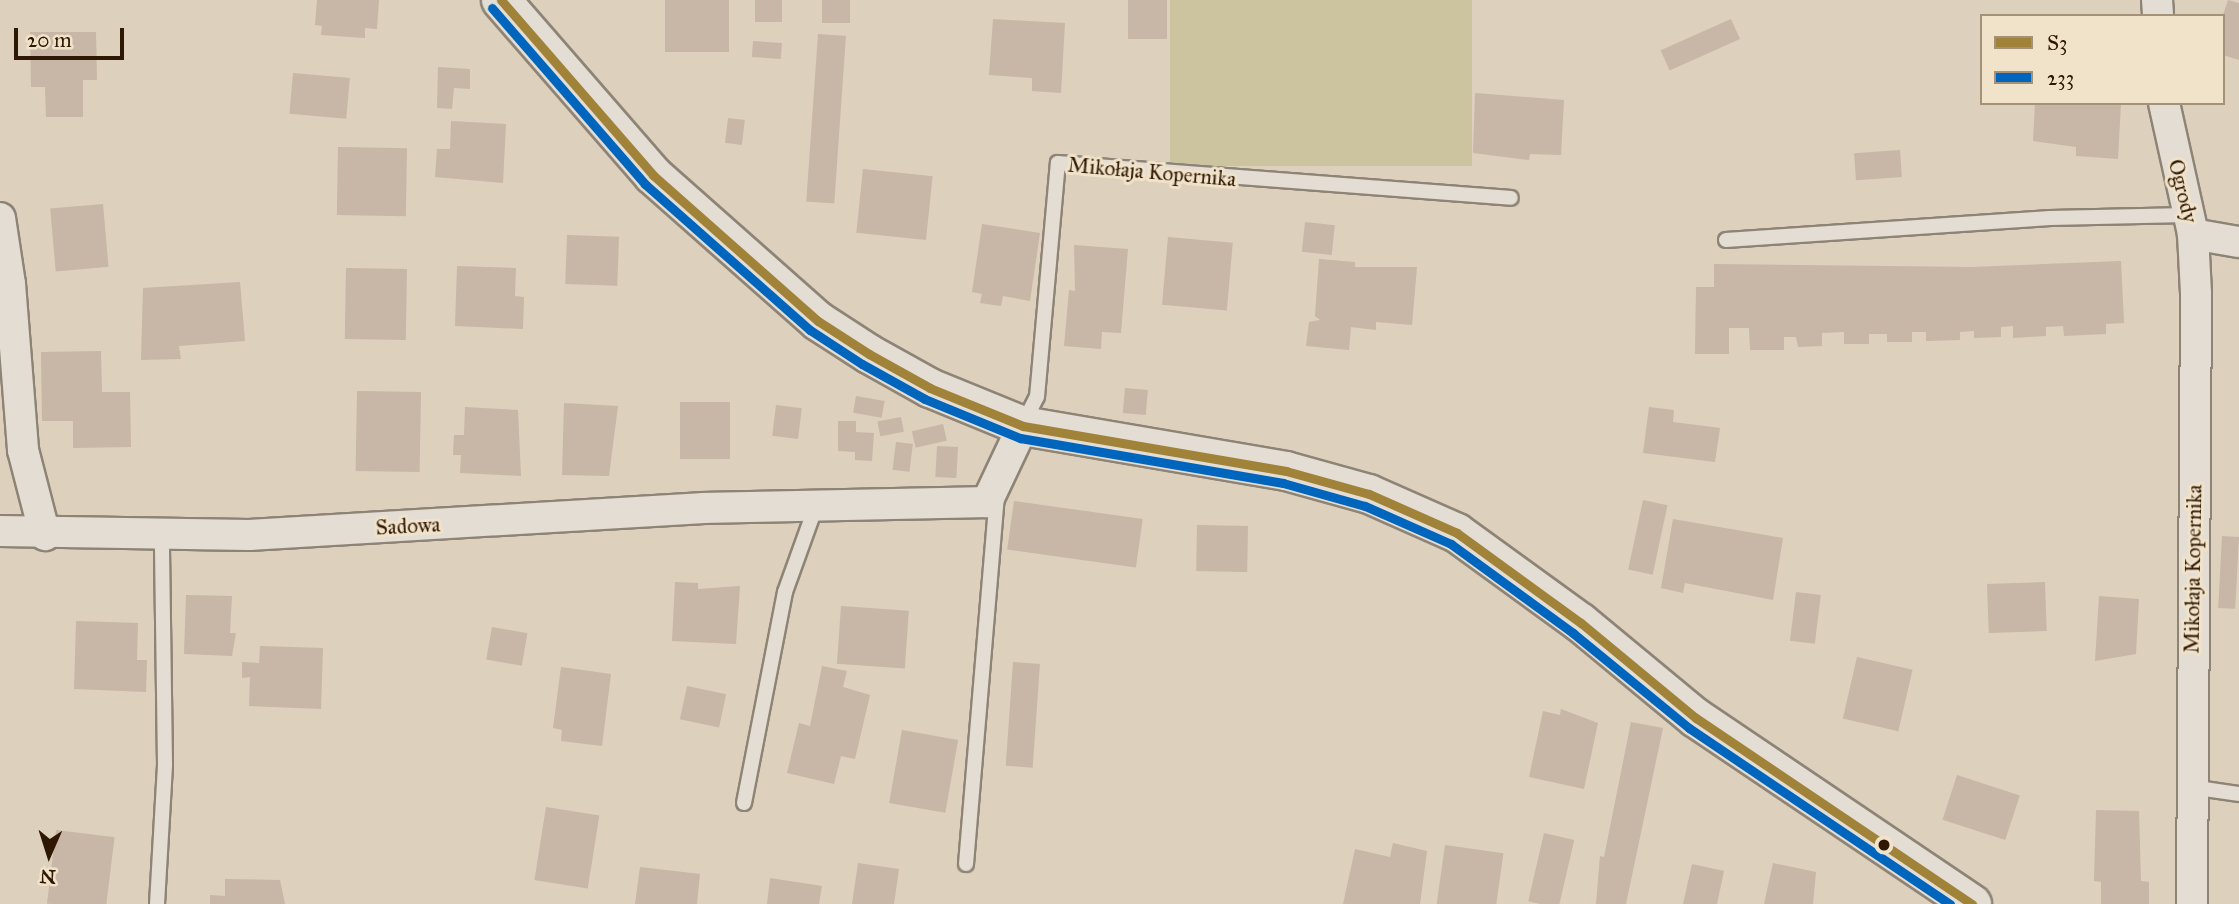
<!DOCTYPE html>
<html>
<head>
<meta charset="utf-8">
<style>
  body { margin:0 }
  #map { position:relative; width:2239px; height:904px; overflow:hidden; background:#ddd0bc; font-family:"IM FELL Great Primer",serif }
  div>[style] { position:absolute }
  .green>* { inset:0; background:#ccc49e; transform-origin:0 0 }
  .building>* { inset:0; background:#c8b6a6; transform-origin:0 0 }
  .roads { filter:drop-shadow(2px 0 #8e8476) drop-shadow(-2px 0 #8e8476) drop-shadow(0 2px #8e8476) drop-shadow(0 -2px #8e8476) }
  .lane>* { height:14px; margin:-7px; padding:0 7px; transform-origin:7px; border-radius:7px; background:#e3ddd3 }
  .street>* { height:30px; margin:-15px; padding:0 15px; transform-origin:15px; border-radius:15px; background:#e3ddd3 }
  .secondary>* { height:38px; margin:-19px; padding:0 19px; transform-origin:19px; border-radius:19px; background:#e3ddd3 }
  .bus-1>* { height:9px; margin:-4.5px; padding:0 4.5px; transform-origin:4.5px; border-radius:4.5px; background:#a08239 }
  .bus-2>* { height:9px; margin:-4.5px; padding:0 4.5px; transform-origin:4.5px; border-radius:4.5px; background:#0065bd }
  .dots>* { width:19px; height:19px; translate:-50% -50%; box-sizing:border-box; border:4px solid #f1e2ca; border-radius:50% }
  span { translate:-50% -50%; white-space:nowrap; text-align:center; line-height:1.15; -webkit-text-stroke:6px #f1e2ca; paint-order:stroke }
  .street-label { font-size:21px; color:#2e1803 }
  .legend { position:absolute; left:1980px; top:14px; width:245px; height:91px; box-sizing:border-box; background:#f1e2ca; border:2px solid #a3917a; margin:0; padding:9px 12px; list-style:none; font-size:21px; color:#2e1803 }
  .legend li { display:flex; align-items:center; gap:14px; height:35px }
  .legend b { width:35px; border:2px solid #a3917a }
  .north { position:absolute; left:14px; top:820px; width:70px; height:70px; -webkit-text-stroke:5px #f1e2ca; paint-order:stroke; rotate:183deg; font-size:19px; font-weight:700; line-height:28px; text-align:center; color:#2e1803 }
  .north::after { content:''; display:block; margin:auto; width:24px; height:32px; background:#2e1803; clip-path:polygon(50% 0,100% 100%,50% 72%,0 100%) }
  .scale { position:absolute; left:14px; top:28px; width:110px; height:32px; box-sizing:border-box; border:4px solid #2e1803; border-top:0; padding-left:9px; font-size:21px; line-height:24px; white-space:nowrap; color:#2e1803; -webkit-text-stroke:5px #f1e2ca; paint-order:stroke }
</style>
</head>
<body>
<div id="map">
  <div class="green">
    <div style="left:1170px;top:0;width:302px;height:166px"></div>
  </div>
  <div class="building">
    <div style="clip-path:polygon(317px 0,379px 0,377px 29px,365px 28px,365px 38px,321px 35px,322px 26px,315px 25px)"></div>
    <div style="left:665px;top:0;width:64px;height:52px"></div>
    <div style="left:755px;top:0;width:27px;height:22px"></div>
    <div style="left:822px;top:0;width:28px;height:23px"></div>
    <div style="left:1128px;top:0;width:39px;height:39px"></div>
    <div style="clip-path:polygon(2228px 0,2239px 3px,2239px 60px,2223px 55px,2223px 15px)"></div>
    <div style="clip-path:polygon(993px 19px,1065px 23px,1061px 93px,1032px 91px,1032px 78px,989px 75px)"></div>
    <div style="left:1731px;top:19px;width:22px;height:77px;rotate:66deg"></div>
    <div style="clip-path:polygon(30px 32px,96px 32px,97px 80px,83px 80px,83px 117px,46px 117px,45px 87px,31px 87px)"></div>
    <div style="left:818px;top:34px;width:28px;height:168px;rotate:4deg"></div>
    <div style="left:753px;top:41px;width:29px;height:16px;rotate:4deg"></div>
    <div style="clip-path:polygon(438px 67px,470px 69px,470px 89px,454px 88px,452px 109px,437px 108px)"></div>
    <div style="left:293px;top:73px;width:57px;height:41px;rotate:5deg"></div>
    <div style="clip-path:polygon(1475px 93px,1564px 100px,1561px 155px,1530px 154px,1529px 160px,1473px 153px)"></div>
    <div style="clip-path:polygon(2035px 103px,2121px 103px,2118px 159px,2076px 156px,2076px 147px,2033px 141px)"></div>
    <div style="left:728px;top:118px;width:17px;height:25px;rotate:7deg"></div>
    <div style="clip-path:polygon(451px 121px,506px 124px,503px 183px,435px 177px,437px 149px,450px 149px)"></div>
    <div style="left:338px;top:147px;width:69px;height:68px;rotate:1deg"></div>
    <div style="left:1900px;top:150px;width:27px;height:46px;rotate:86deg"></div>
    <div style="left:863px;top:169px;width:70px;height:64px;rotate:6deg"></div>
    <div style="left:103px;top:204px;width:63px;height:53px;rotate:85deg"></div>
    <div style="left:1305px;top:222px;width:30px;height:30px;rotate:6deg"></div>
    <div style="clip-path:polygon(982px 224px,1040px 233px,1030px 301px,1003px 296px,1001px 306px,980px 303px,982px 294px,972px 292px)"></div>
    <div style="left:567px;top:235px;width:52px;height:49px;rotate:2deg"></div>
    <div style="left:1168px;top:237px;width:65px;height:68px;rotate:5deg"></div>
    <div style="clip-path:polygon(1074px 245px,1128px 249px,1121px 333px,1102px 332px,1101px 349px,1064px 346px,1069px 290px,1075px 291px)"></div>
    <div style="clip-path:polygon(1319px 259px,1355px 262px,1355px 267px,1417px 267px,1412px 325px,1376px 322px,1376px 330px,1351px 327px,1349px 350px,1306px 346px,1309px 322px,1320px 320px,1315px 316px)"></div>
    <div style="clip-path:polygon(2121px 261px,2124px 323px,2106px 324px,2106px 334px,2064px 336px,2063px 326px,2046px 327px,2046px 336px,2013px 338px,2013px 326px,2001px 327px,2001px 337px,1974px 338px,1974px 331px,1960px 332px,1960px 340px,1926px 341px,1926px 332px,1912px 332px,1912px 342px,1887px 342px,1887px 334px,1869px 334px,1869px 344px,1844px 344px,1844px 332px,1822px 333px,1822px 346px,1798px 347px,1796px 337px,1784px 337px,1784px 350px,1750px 350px,1749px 328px,1729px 328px,1729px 354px,1695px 354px,1696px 287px,1714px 287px,1714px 264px,1972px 267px)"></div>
    <div style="clip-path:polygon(457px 266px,516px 268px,515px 296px,524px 297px,523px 329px,455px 326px)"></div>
    <div style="left:346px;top:268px;width:61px;height:71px;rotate:1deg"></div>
    <div style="clip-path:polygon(240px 282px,245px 341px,179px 346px,181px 359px,141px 360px,143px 288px)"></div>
    <div style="clip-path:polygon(101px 351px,102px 392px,130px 392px,131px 447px,73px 448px,73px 421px,42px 421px,41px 352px)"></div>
    <div style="left:1125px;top:388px;width:23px;height:25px;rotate:5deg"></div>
    <div style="left:357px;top:391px;width:64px;height:80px;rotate:1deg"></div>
    <div style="left:856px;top:396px;width:29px;height:17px;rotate:10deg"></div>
    <div style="left:680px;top:402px;width:50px;height:57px"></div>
    <div style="clip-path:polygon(564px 403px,618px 406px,609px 476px,562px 475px)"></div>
    <div style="left:776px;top:405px;width:26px;height:31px;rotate:7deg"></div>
    <div style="clip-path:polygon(465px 407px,518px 410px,521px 476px,460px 473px,461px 455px,453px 455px,454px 435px,464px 435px)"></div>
    <div style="clip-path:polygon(1649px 407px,1674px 410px,1673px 422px,1720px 428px,1715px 462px,1643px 453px)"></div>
    <div style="left:901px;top:417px;width:15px;height:24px;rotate:79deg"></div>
    <div style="clip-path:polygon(838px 421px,856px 421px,856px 432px,874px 433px,872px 461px,855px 460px,855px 452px,838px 451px)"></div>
    <div style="left:943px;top:424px;width:17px;height:32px;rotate:77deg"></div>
    <div style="left:896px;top:442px;width:17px;height:28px;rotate:7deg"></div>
    <div style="left:937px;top:446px;width:21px;height:31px;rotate:3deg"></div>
    <div style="left:1643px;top:500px;width:25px;height:71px;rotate:12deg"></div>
    <div style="left:1014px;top:501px;width:130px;height:49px;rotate:8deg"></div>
    <div style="clip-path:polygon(1673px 519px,1783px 538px,1773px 600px,1685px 583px,1683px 593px,1661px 588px)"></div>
    <div style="left:1197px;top:525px;width:51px;height:46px;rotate:1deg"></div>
    <div style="left:2222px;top:536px;width:17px;height:72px;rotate:3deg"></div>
    <div style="clip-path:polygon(675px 582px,698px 583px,698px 589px,740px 586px,736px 644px,672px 641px)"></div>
    <div style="left:2045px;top:582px;width:49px;height:58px;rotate:88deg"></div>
    <div style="left:1796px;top:592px;width:25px;height:49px;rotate:7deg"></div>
    <div style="clip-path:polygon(186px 595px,232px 596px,230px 633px,236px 633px,232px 656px,184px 654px)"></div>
    <div style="clip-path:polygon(2099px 596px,2139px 599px,2136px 654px,2095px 661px)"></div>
    <div style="left:841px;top:606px;width:68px;height:58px;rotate:4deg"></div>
    <div style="clip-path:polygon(76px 621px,138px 623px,137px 660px,147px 660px,146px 692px,74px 689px)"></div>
    <div style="left:492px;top:627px;width:36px;height:33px;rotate:10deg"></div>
    <div style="clip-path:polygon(260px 646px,323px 648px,321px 709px,249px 706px,250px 677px,242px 678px,242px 662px,259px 663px)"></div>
    <div style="left:1857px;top:657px;width:57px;height:63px;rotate:13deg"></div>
    <div style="left:1013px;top:662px;width:27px;height:104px;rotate:4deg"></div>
    <div style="clip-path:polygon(822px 666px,847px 671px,843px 687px,870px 695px,855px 759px,841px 756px,834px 784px,787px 773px,799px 723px,810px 726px)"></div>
    <div style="clip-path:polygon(561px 667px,611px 674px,602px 746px,561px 741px,562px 730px,553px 728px)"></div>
    <div style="left:687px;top:686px;width:40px;height:34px;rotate:12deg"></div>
    <div style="clip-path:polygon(1561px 709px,1598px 723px,1584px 789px,1529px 777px,1543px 711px,1560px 715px)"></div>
    <div style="clip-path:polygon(1631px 722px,1663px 728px,1626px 904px,1596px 904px,1600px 856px,1604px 857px)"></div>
    <div style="left:902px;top:730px;width:57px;height:74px;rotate:10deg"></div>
    <div style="left:1957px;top:775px;width:66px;height:47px;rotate:18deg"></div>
    <div style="left:546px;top:807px;width:54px;height:74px;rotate:9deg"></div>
    <div style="clip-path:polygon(2096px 810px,2139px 811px,2141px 881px,2149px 882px,2149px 904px,2101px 904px,2101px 882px,2094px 881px)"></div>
    <div style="left:56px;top:830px;width:59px;height:74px;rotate:7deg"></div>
    <div style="left:1544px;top:833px;width:31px;height:70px;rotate:13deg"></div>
    <div style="clip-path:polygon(1393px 843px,1427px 851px,1420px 904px,1343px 904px,1355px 849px,1390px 857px)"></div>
    <div style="left:1445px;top:845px;width:59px;height:60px;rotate:8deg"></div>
    <div style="clip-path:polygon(858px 863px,899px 869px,894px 904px,852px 904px)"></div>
    <div style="clip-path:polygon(1773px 863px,1816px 872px,1813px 904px,1764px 904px)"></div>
    <div style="clip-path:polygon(1692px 864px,1724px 871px,1717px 904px,1683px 904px)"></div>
    <div style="clip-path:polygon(640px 867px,700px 874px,697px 904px,635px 904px)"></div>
    <div style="clip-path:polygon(770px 878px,822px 886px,819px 904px,767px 904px)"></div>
    <div style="clip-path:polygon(225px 879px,280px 880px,285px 904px,210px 904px,210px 895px,225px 896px)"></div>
  </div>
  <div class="roads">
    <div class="lane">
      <div style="left:1726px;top:240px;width:325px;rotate:-3.9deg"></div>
      <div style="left:2050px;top:218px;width:138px;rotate:-1.2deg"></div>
      <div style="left:1023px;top:424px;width:30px;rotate:-63deg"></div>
      <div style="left:1037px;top:397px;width:235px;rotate:-84.9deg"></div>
      <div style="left:1058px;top:163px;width:454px;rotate:4.4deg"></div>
      <div style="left:2191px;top:787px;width:49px;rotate:8.3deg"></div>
      <div style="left:744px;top:803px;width:215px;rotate:-79deg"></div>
      <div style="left:785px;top:592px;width:91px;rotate:-70.2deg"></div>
      <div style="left:966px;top:864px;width:369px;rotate:-85.2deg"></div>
      <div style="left:157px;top:904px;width:140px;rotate:-86.7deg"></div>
      <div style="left:165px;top:764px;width:229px;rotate:-90.8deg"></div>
    </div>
    <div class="street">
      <div style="left:2157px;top:0;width:16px;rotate:86deg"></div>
      <div style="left:2164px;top:103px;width:134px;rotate:77.5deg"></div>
      <div style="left:2193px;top:234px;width:60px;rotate:87.1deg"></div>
      <div style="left:2196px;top:294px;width:610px;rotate:90.38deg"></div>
      <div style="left:0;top:218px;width:67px;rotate:81.4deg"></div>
      <div style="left:10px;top:284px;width:167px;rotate:85.5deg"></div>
      <div style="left:23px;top:450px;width:88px;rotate:75.5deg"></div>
      <div style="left:2193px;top:234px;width:47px;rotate:9.9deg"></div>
      <div style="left:0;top:531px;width:249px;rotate:0.9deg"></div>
      <div style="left:249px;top:535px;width:456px;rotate:-3.4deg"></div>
      <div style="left:704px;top:508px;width:283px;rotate:-1.2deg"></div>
      <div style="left:987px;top:502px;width:84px;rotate:-64.7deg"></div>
    </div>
    <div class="secondary">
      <div style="left:501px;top:0;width:232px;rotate:49deg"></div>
      <div style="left:653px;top:175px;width:220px;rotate:41.5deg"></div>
      <div style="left:818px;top:321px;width:61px;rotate:32.9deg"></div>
      <div style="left:869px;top:354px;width:70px;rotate:29.1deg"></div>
      <div style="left:930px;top:388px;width:100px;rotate:22.2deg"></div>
      <div style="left:1023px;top:426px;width:267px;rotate:9.7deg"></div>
      <div style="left:1286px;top:471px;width:86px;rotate:15.5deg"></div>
      <div style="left:1369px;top:494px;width:96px;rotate:23.9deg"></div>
      <div style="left:1457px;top:533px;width:153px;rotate:36deg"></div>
      <div style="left:1581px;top:623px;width:149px;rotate:39.6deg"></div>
      <div style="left:1696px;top:718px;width:333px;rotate:34deg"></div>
    </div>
  </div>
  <div class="bus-1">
    <div style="left:501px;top:0;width:232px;rotate:49deg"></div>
    <div style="left:653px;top:175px;width:220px;rotate:41.5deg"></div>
    <div style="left:818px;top:321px;width:61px;rotate:32.9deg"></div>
    <div style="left:869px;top:354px;width:70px;rotate:29.1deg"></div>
    <div style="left:930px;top:388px;width:100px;rotate:22.2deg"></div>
    <div style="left:1023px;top:426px;width:267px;rotate:9.7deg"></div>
    <div style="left:1286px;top:471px;width:86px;rotate:15.5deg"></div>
    <div style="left:1369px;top:494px;width:96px;rotate:23.9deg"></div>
    <div style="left:1457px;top:533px;width:153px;rotate:36deg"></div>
    <div style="left:1581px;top:623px;width:149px;rotate:39.6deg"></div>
    <div style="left:1696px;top:718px;width:333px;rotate:34deg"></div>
  </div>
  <div class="bus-2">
    <div style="left:492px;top:8px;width:233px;rotate:49deg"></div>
    <div style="left:645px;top:184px;width:220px;rotate:41.5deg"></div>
    <div style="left:810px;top:330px;width:62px;rotate:33.2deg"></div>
    <div style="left:862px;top:364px;width:72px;rotate:29.1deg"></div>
    <div style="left:925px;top:399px;width:103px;rotate:22.3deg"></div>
    <div style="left:1020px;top:438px;width:267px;rotate:9.7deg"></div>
    <div style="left:1283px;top:483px;width:85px;rotate:15.7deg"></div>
    <div style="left:1365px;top:506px;width:94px;rotate:23.8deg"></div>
    <div style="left:1451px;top:544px;width:151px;rotate:36.1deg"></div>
    <div style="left:1573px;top:633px;width:150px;rotate:39.3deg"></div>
    <div style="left:1689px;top:728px;width:315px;rotate:34deg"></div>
  </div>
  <div class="dots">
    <div style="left:1884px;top:845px;background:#2e1803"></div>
  </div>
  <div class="street-label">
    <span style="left:1152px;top:172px;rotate:5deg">Mikołaja Kopernika</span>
    <span style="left:2183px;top:191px;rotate:76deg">Ogrody</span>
    <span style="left:408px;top:526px;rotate:-3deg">Sadowa</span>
    <span style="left:2193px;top:569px;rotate:-89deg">Mikołaja Kopernika</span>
  </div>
  <ul class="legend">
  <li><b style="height:9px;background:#a08239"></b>S3</li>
  <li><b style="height:9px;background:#0065bd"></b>233</li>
  </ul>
  <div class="north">N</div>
  <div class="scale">20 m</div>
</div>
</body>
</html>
